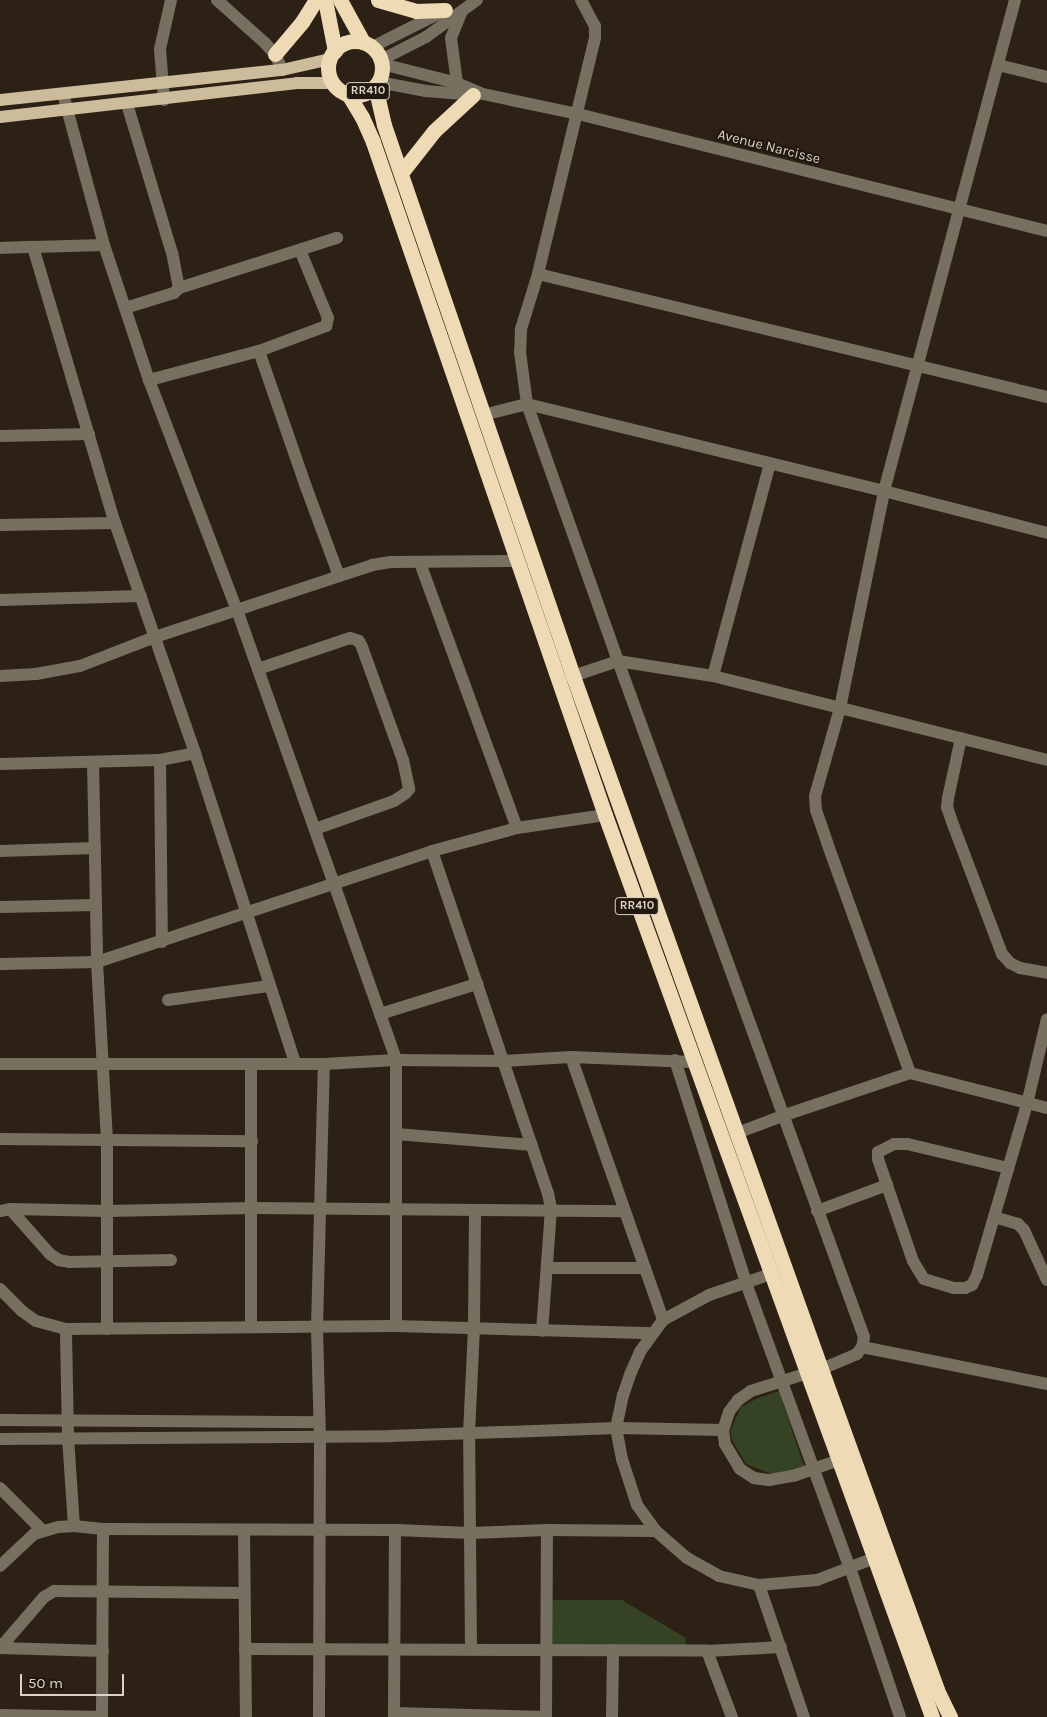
<!DOCTYPE html>
<html>
<head>
<meta charset="utf-8">
<style>
  body { margin:0 }
  #map { position:relative; width:1047px; height:1717px; overflow:hidden; background:#2d2115; font-family:Karla,sans-serif }
  div>[style] { position:absolute }
  .green>* { inset:0; background:#354223 }
  .minor>* { height:12px; margin:-6px; padding:0 6px; transform-origin:6px; border-radius:6px; background:#776f60 }
  .major>* { height:12px; margin:-6px; padding:0 6px; transform-origin:6px; border-radius:6px; background:#ccbc9c }
  .highway>* { height:15px; margin:-7.5px; padding:0 7.5px; transform-origin:7.5px; border-radius:7.5px; background:#eedab4 }
  .highway>.ring { margin:-7.5px; padding:0; box-sizing:content-box; background:none; border:15px solid #eedab4; border-radius:50% }
  span { translate:-50% -50%; white-space:nowrap; text-align:center; line-height:1.15; -webkit-text-stroke:4.5px #23180c; paint-order:stroke }
  .shield-label span { padding:1px 4px; background:#23180c; border:1px solid; border-radius:4px; -webkit-text-stroke-width:0 }
  .shield-label { font-size:12px; color:#dbd3cb; font-weight:700 }
  .street-label { font-size:14px; color:#dbd3cb }
  .scale { position:absolute; left:20px; top:1674px; width:104px; height:22px; box-sizing:border-box; border:2px solid #dbd3cb; border-top:0; padding-left:6px; font-size:15px; line-height:18px; white-space:nowrap; color:#dbd3cb; -webkit-text-stroke:4px #23180c; paint-order:stroke }
</style>
</head>
<body>
<div id="map">
  <div class="green">
    <div style="clip-path:polygon(779px 1391px,804px 1466px,783px 1473px,769px 1473px,746px 1464px,733px 1442px,730px 1431px,741px 1407px,758px 1398px)"></div>
    <div style="clip-path:polygon(551px 1600px,622px 1600px,686px 1638px,685px 1646px,551px 1646px)"></div>
  </div>
  <div class="minor">
    <div style="left:217px;top:0;width:64px;rotate:41.9deg"></div>
    <div style="left:265px;top:43px;width:15px;rotate:48deg"></div>
    <div style="left:275px;top:54px;width:17px;rotate:66deg"></div>
    <div style="left:581px;top:0;width:30px;rotate:62deg"></div>
    <div style="left:595px;top:26px;width:12px;rotate:90deg"></div>
    <div style="left:595px;top:38px;width:243px;rotate:103.6deg"></div>
    <div style="left:538px;top:274px;width:58px;rotate:107.2deg"></div>
    <div style="left:521px;top:329px;width:23px;rotate:92deg"></div>
    <div style="left:520px;top:352px;width:52px;rotate:82.3deg"></div>
    <div style="left:527px;top:404px;width:273px;rotate:70.5deg"></div>
    <div style="left:618px;top:661px;width:719px;rotate:70deg"></div>
    <div style="left:864px;top:1337px;width:10px;rotate:101deg"></div>
    <div style="left:862px;top:1347px;width:9px;rotate:126deg"></div>
    <div style="left:857px;top:1354px;width:39px;rotate:157deg"></div>
    <div style="left:372px;top:47px;width:80px;rotate:-26.6deg"></div>
    <div style="left:381px;top:60px;width:51px;rotate:-27.1deg"></div>
    <div style="left:426px;top:37px;width:63px;rotate:-36deg"></div>
    <div style="left:382px;top:64px;width:77px;rotate:14.2deg"></div>
    <div style="left:457px;top:83px;width:28px;rotate:23deg"></div>
    <div style="left:483px;top:94px;width:97px;rotate:11.9deg"></div>
    <div style="left:578px;top:114px;width:483px;rotate:14deg"></div>
    <div style="left:998px;top:65px;width:50px;rotate:13.8deg"></div>
    <div style="left:378px;top:82px;width:49px;rotate:10.6deg"></div>
    <div style="left:426px;top:91px;width:50px;rotate:4.6deg"></div>
    <div style="left:457px;top:83px;width:45px;rotate:-97.6deg"></div>
    <div style="left:451px;top:38px;width:27px;rotate:-68deg"></div>
    <div style="left:63px;top:94px;width:156px;rotate:74.8deg"></div>
    <div style="left:104px;top:245px;width:142px;rotate:71.6deg"></div>
    <div style="left:149px;top:380px;width:246px;rotate:69.1deg"></div>
    <div style="left:237px;top:610px;width:477px;rotate:70.5deg"></div>
    <div style="left:396px;top:1060px;width:266px;rotate:90deg"></div>
    <div style="left:164px;top:100px;width:51px;rotate:-94.5deg"></div>
    <div style="left:160px;top:49px;width:50px;rotate:-77.3deg"></div>
    <div style="left:33px;top:247px;width:71px;rotate:-1.6deg"></div>
    <div style="left:0;top:248px;width:33px;rotate:-2deg"></div>
    <div style="left:33px;top:247px;width:288px;rotate:73.5deg"></div>
    <div style="left:115px;top:523px;width:244px;rotate:70.8deg"></div>
    <div style="left:195px;top:753px;width:326px;rotate:72.1deg"></div>
    <div style="left:538px;top:274px;width:524px;rotate:13.59deg"></div>
    <div style="left:179px;top:288px;width:166px;rotate:-17.6deg"></div>
    <div style="left:125px;top:308px;width:51px;rotate:-17deg"></div>
    <div style="left:174px;top:293px;width:7px;rotate:-45deg"></div>
    <div style="left:179px;top:288px;width:36px;rotate:-101deg"></div>
    <div style="left:172px;top:253px;width:156px;rotate:-106.8deg"></div>
    <div style="left:259px;top:351px;width:72px;rotate:-20.5deg"></div>
    <div style="left:326px;top:326px;width:8px;rotate:-76deg"></div>
    <div style="left:328px;top:318px;width:74px;rotate:-112.4deg"></div>
    <div style="left:483px;top:415px;width:45px;rotate:-14deg"></div>
    <div style="left:527px;top:404px;width:367px;rotate:13.7deg"></div>
    <div style="left:884px;top:491px;width:168px;rotate:14.4deg"></div>
    <div style="left:0;top:436px;width:89px;rotate:-1.3deg"></div>
    <div style="left:0;top:525px;width:115px;rotate:-1deg"></div>
    <div style="left:420px;top:563px;width:282px;rotate:69.9deg"></div>
    <div style="left:339px;top:576px;width:35px;rotate:-18deg"></div>
    <div style="left:372px;top:565px;width:19px;rotate:-9deg"></div>
    <div style="left:391px;top:562px;width:127px;rotate:-0.5deg"></div>
    <div style="left:0;top:600px;width:141px;rotate:-1.6deg"></div>
    <div style="left:258px;top:669px;width:97px;rotate:-18.6deg"></div>
    <div style="left:350px;top:638px;width:9px;rotate:18deg"></div>
    <div style="left:359px;top:641px;width:7px;rotate:63deg"></div>
    <div style="left:362px;top:647px;width:120px;rotate:70.1deg"></div>
    <div style="left:403px;top:760px;width:30px;rotate:78deg"></div>
    <div style="left:409px;top:789px;width:5px;rotate:127deg"></div>
    <div style="left:406px;top:793px;width:14px;rotate:146deg"></div>
    <div style="left:394px;top:801px;width:84px;rotate:160.5deg"></div>
    <div style="left:0;top:676px;width:36px;rotate:-3deg"></div>
    <div style="left:36px;top:674px;width:45px;rotate:-10.3deg"></div>
    <div style="left:80px;top:666px;width:80px;rotate:-21.1deg"></div>
    <div style="left:155px;top:637px;width:194px;rotate:-18.3deg"></div>
    <div style="left:339px;top:576px;width:98px;rotate:-110.3deg"></div>
    <div style="left:305px;top:484px;width:141px;rotate:-109.1deg"></div>
    <div style="left:259px;top:351px;width:114px;rotate:165.2deg"></div>
    <div style="left:573px;top:676px;width:47px;rotate:-18.4deg"></div>
    <div style="left:618px;top:661px;width:96px;rotate:9deg"></div>
    <div style="left:713px;top:676px;width:344px;rotate:14.1deg"></div>
    <div style="left:713px;top:676px;width:220px;rotate:-75deg"></div>
    <div style="left:961px;top:738px;width:61px;rotate:102.2deg"></div>
    <div style="left:948px;top:798px;width:9px;rotate:96deg"></div>
    <div style="left:947px;top:807px;width:21px;rotate:71deg"></div>
    <div style="left:954px;top:827px;width:136px;rotate:69.3deg"></div>
    <div style="left:1002px;top:954px;width:12px;rotate:48deg"></div>
    <div style="left:1010px;top:963px;width:11px;rotate:27deg"></div>
    <div style="left:1020px;top:968px;width:27px;rotate:10deg"></div>
    <div style="left:160px;top:760px;width:182px;rotate:89.4deg"></div>
    <div style="left:93px;top:763px;width:199px;rotate:88.8deg"></div>
    <div style="left:97px;top:962px;width:178px;rotate:86.8deg"></div>
    <div style="left:107px;top:1140px;width:189px;rotate:90deg"></div>
    <div style="left:0;top:764px;width:160px;rotate:-1.4deg"></div>
    <div style="left:160px;top:760px;width:36px;rotate:-11deg"></div>
    <div style="left:0;top:851px;width:95px;rotate:-1.8deg"></div>
    <div style="left:432px;top:851px;width:361px;rotate:71.3deg"></div>
    <div style="left:548px;top:1193px;width:16px;rotate:79deg"></div>
    <div style="left:551px;top:1209px;width:122px;rotate:94.2deg"></div>
    <div style="left:0;top:907px;width:96px;rotate:-1.2deg"></div>
    <div style="left:0;top:964px;width:97px;rotate:-1.2deg"></div>
    <div style="left:97px;top:962px;width:353px;rotate:-18.3deg"></div>
    <div style="left:432px;top:851px;width:88px;rotate:-15.1deg"></div>
    <div style="left:517px;top:828px;width:89px;rotate:-8.4deg"></div>
    <div style="left:168px;top:1000px;width:102px;rotate:-7.9deg"></div>
    <div style="left:380px;top:1014px;width:102px;rotate:-17.2deg"></div>
    <div style="left:571px;top:1057px;width:279px;rotate:70.7deg"></div>
    <div style="left:663px;top:1320px;width:52px;rotate:-28.5deg"></div>
    <div style="left:709px;top:1295px;width:65px;rotate:-18.7deg"></div>
    <div style="left:675px;top:1060px;width:234px;rotate:72.3deg"></div>
    <div style="left:746px;top:1283px;width:303px;rotate:70deg"></div>
    <div style="left:850px;top:1568px;width:157px;rotate:71.4deg"></div>
    <div style="left:0;top:1064px;width:324px"></div>
    <div style="left:324px;top:1064px;width:72px;rotate:-3.2deg"></div>
    <div style="left:396px;top:1060px;width:107px;rotate:0.5deg"></div>
    <div style="left:503px;top:1061px;width:68px;rotate:-3.4deg"></div>
    <div style="left:571px;top:1057px;width:122px;rotate:2.3deg"></div>
    <div style="left:910px;top:1073px;width:245px;rotate:-109.8deg"></div>
    <div style="left:827px;top:842px;width:34px;rotate:-109deg"></div>
    <div style="left:816px;top:810px;width:14px;rotate:-94deg"></div>
    <div style="left:815px;top:796px;width:91px;rotate:-74.1deg"></div>
    <div style="left:840px;top:708px;width:221px;rotate:-78.5deg"></div>
    <div style="left:884px;top:491px;width:508px;rotate:-75.06deg"></div>
    <div style="left:737px;top:1133px;width:48px;rotate:-20.7deg"></div>
    <div style="left:782px;top:1116px;width:135px;rotate:-18.6deg"></div>
    <div style="left:910px;top:1073px;width:141px;rotate:14.3deg"></div>
    <div style="left:396px;top:1134px;width:136px;rotate:4.6deg"></div>
    <div style="left:0;top:1139px;width:252px;rotate:0.5deg"></div>
    <div style="left:1008px;top:1168px;width:104px;rotate:-166.6deg"></div>
    <div style="left:907px;top:1144px;width:13px;rotate:180deg"></div>
    <div style="left:894px;top:1144px;width:18px;rotate:153deg"></div>
    <div style="left:878px;top:1152px;width:7px;rotate:90deg"></div>
    <div style="left:878px;top:1159px;width:108px;rotate:71.1deg"></div>
    <div style="left:913px;top:1261px;width:21px;rotate:59deg"></div>
    <div style="left:924px;top:1279px;width:31px;rotate:17deg"></div>
    <div style="left:954px;top:1288px;width:11px"></div>
    <div style="left:965px;top:1288px;width:8px;rotate:-23deg"></div>
    <div style="left:972px;top:1285px;width:11px;rotate:-63deg"></div>
    <div style="left:977px;top:1275px;width:178px;rotate:-73.7deg"></div>
    <div style="left:1027px;top:1104px;width:87px;rotate:-76.8deg"></div>
    <div style="left:10px;top:1209px;width:60px;rotate:48.4deg"></div>
    <div style="left:50px;top:1254px;width:11px;rotate:34deg"></div>
    <div style="left:59px;top:1260px;width:10px;rotate:11deg"></div>
    <div style="left:69px;top:1262px;width:102px;rotate:-1.1deg"></div>
    <div style="left:0;top:1211px;width:10px;rotate:-11deg"></div>
    <div style="left:10px;top:1209px;width:97px;rotate:1.2deg"></div>
    <div style="left:107px;top:1211px;width:146px;rotate:-1.2deg"></div>
    <div style="left:253px;top:1208px;width:372px;rotate:0.5deg"></div>
    <div style="left:817px;top:1211px;width:75px;rotate:-20.4deg"></div>
    <div style="left:994px;top:1217px;width:25px;rotate:16deg"></div>
    <div style="left:1018px;top:1224px;width:8px;rotate:45deg"></div>
    <div style="left:1024px;top:1230px;width:55px;rotate:65.3deg"></div>
    <div style="left:547px;top:1268px;width:98px"></div>
    <div style="left:0;top:1289px;width:31px;rotate:45deg"></div>
    <div style="left:22px;top:1311px;width:17px;rotate:36deg"></div>
    <div style="left:36px;top:1321px;width:31px;rotate:15deg"></div>
    <div style="left:66px;top:1329px;width:330px;rotate:-0.5deg"></div>
    <div style="left:396px;top:1326px;width:257px;rotate:1.6deg"></div>
    <div style="left:663px;top:1320px;width:39px;rotate:126deg"></div>
    <div style="left:640px;top:1352px;width:22px;rotate:114deg"></div>
    <div style="left:631px;top:1372px;width:24px;rotate:109deg"></div>
    <div style="left:623px;top:1395px;width:34px;rotate:102deg"></div>
    <div style="left:616px;top:1428px;width:32px;rotate:79deg"></div>
    <div style="left:622px;top:1459px;width:48px;rotate:71.9deg"></div>
    <div style="left:637px;top:1505px;width:32px;rotate:54deg"></div>
    <div style="left:656px;top:1531px;width:41px;rotate:41.1deg"></div>
    <div style="left:687px;top:1558px;width:37px;rotate:29deg"></div>
    <div style="left:719px;top:1576px;width:41px;rotate:12.7deg"></div>
    <div style="left:759px;top:1585px;width:58px;rotate:-4.9deg"></div>
    <div style="left:817px;top:1580px;width:62px;rotate:-20.8deg"></div>
    <div style="left:251px;top:1326px;width:262px;rotate:-90deg"></div>
    <div style="left:862px;top:1347px;width:189px;rotate:11.3deg"></div>
    <div style="left:808px;top:1373px;width:60px;rotate:162.5deg"></div>
    <div style="left:751px;top:1391px;width:16px;rotate:145deg"></div>
    <div style="left:738px;top:1400px;width:15px;rotate:127deg"></div>
    <div style="left:729px;top:1412px;width:19px;rotate:108deg"></div>
    <div style="left:723px;top:1430px;width:14px;rotate:82deg"></div>
    <div style="left:725px;top:1444px;width:29px;rotate:59deg"></div>
    <div style="left:740px;top:1469px;width:17px;rotate:33deg"></div>
    <div style="left:754px;top:1478px;width:15px;rotate:8deg"></div>
    <div style="left:769px;top:1480px;width:27px;rotate:-10deg"></div>
    <div style="left:796px;top:1475px;width:46px;rotate:-19.2deg"></div>
    <div style="left:1px;top:1420px;width:318px;rotate:0.4deg"></div>
    <div style="left:0;top:1439px;width:390px;rotate:-0.4deg"></div>
    <div style="left:390px;top:1436px;width:226px;rotate:-2deg"></div>
    <div style="left:616px;top:1428px;width:107px;rotate:1.1deg"></div>
    <div style="left:0;top:1488px;width:61px;rotate:45deg"></div>
    <div style="left:74px;top:1526px;width:29px;rotate:6deg"></div>
    <div style="left:103px;top:1529px;width:292px;rotate:0.2deg"></div>
    <div style="left:395px;top:1530px;width:76px;rotate:2.3deg"></div>
    <div style="left:471px;top:1533px;width:76px;rotate:-2.3deg"></div>
    <div style="left:547px;top:1530px;width:109px;rotate:0.5deg"></div>
    <div style="left:244px;top:1530px;width:187px;rotate:89.4deg"></div>
    <div style="left:0;top:1566px;width:47px;rotate:-43.3deg"></div>
    <div style="left:34px;top:1534px;width:26px;rotate:-16deg"></div>
    <div style="left:59px;top:1527px;width:15px;rotate:-4deg"></div>
    <div style="left:74px;top:1526px;width:89px;rotate:-93.9deg"></div>
    <div style="left:68px;top:1437px;width:108px;rotate:-91.1deg"></div>
    <div style="left:759px;top:1585px;width:139px;rotate:71.2deg"></div>
    <div style="left:0;top:1648px;width:67px;rotate:-49.2deg"></div>
    <div style="left:44px;top:1597px;width:12px;rotate:-31deg"></div>
    <div style="left:54px;top:1591px;width:190px;rotate:0.6deg"></div>
    <div style="left:0;top:1648px;width:103px;rotate:1.7deg"></div>
    <div style="left:245px;top:1649px;width:462px;rotate:0.2deg"></div>
    <div style="left:707px;top:1651px;width:74px;rotate:-3.1deg"></div>
    <div style="left:471px;top:1649px;width:215px;rotate:-90.5deg"></div>
    <div style="left:469px;top:1434px;width:106px;rotate:-87.3deg"></div>
    <div style="left:474px;top:1328px;width:118px;rotate:-89.5deg"></div>
    <div style="left:707px;top:1651px;width:71px;rotate:69.3deg"></div>
    <div style="left:394px;top:1713px;width:152px;rotate:1.5deg"></div>
    <div style="left:546px;top:1717px;width:187px;rotate:-89.7deg"></div>
    <div style="left:0;top:1715px;width:102px;rotate:1.1deg"></div>
    <div style="left:102px;top:1717px;width:188px;rotate:-89.7deg"></div>
    <div style="left:319px;top:1717px;width:280px;rotate:-89.8deg"></div>
    <div style="left:320px;top:1437px;width:110px;rotate:-91.6deg"></div>
    <div style="left:317px;top:1327px;width:263px;rotate:-88.5deg"></div>
    <div style="left:394px;top:1717px;width:187px;rotate:-89.7deg"></div>
    <div style="left:612px;top:1717px;width:67px;rotate:-89.1deg"></div>
  </div>
  <div class="major">
    <div style="left:0;top:100px;width:284px;rotate:-6.1deg"></div>
    <div style="left:282px;top:70px;width:49px;rotate:-12.9deg"></div>
    <div style="left:0;top:117px;width:299px;rotate:-6.5deg"></div>
    <div style="left:297px;top:83px;width:36px"></div>
  </div>
  <div class="highway">
    <div style="left:325px;top:0;width:52px;rotate:78.9deg"></div>
    <div style="left:340px;top:0;width:48px;rotate:61.3deg"></div>
    <div style="left:378px;top:0;width:40px;rotate:16deg"></div>
    <div style="left:416px;top:11px;width:29px;rotate:-2deg"></div>
    <div class="ring" style="left:328px;top:41px;width:39px;height:39px"></div>
    <div style="left:275px;top:54px;width:42px;rotate:-49.8deg"></div>
    <div style="left:302px;top:22px;width:26px;rotate:-58deg"></div>
    <div style="left:375px;top:86px;width:40px;rotate:77deg"></div>
    <div style="left:384px;top:125px;width:583px;rotate:71.07deg"></div>
    <div style="left:573px;top:676px;width:736px;rotate:70.31deg"></div>
    <div style="left:821px;top:1369px;width:341px;rotate:70.1deg"></div>
    <div style="left:937px;top:1690px;width:30px;rotate:64deg"></div>
    <div style="left:348px;top:94px;width:27px;rotate:59deg"></div>
    <div style="left:362px;top:117px;width:27px;rotate:66deg"></div>
    <div style="left:373px;top:142px;width:712px;rotate:70.98deg"></div>
    <div style="left:605px;top:815px;width:959px;rotate:70.07deg"></div>
    <div style="left:401px;top:173px;width:53px;rotate:-51.8deg"></div>
    <div style="left:434px;top:131px;width:53px;rotate:-42.7deg"></div>
  </div>
  <div class="shield-label">
    <span style="left:368px;top:91px">RR410</span>
    <span style="left:637px;top:906px">RR410</span>
  </div>
  <div class="street-label">
    <span style="left:769px;top:147px;rotate:14deg">Avenue Narcisse</span>
  </div>
  <div class="scale">50 m</div>
</div>
</body>
</html>
